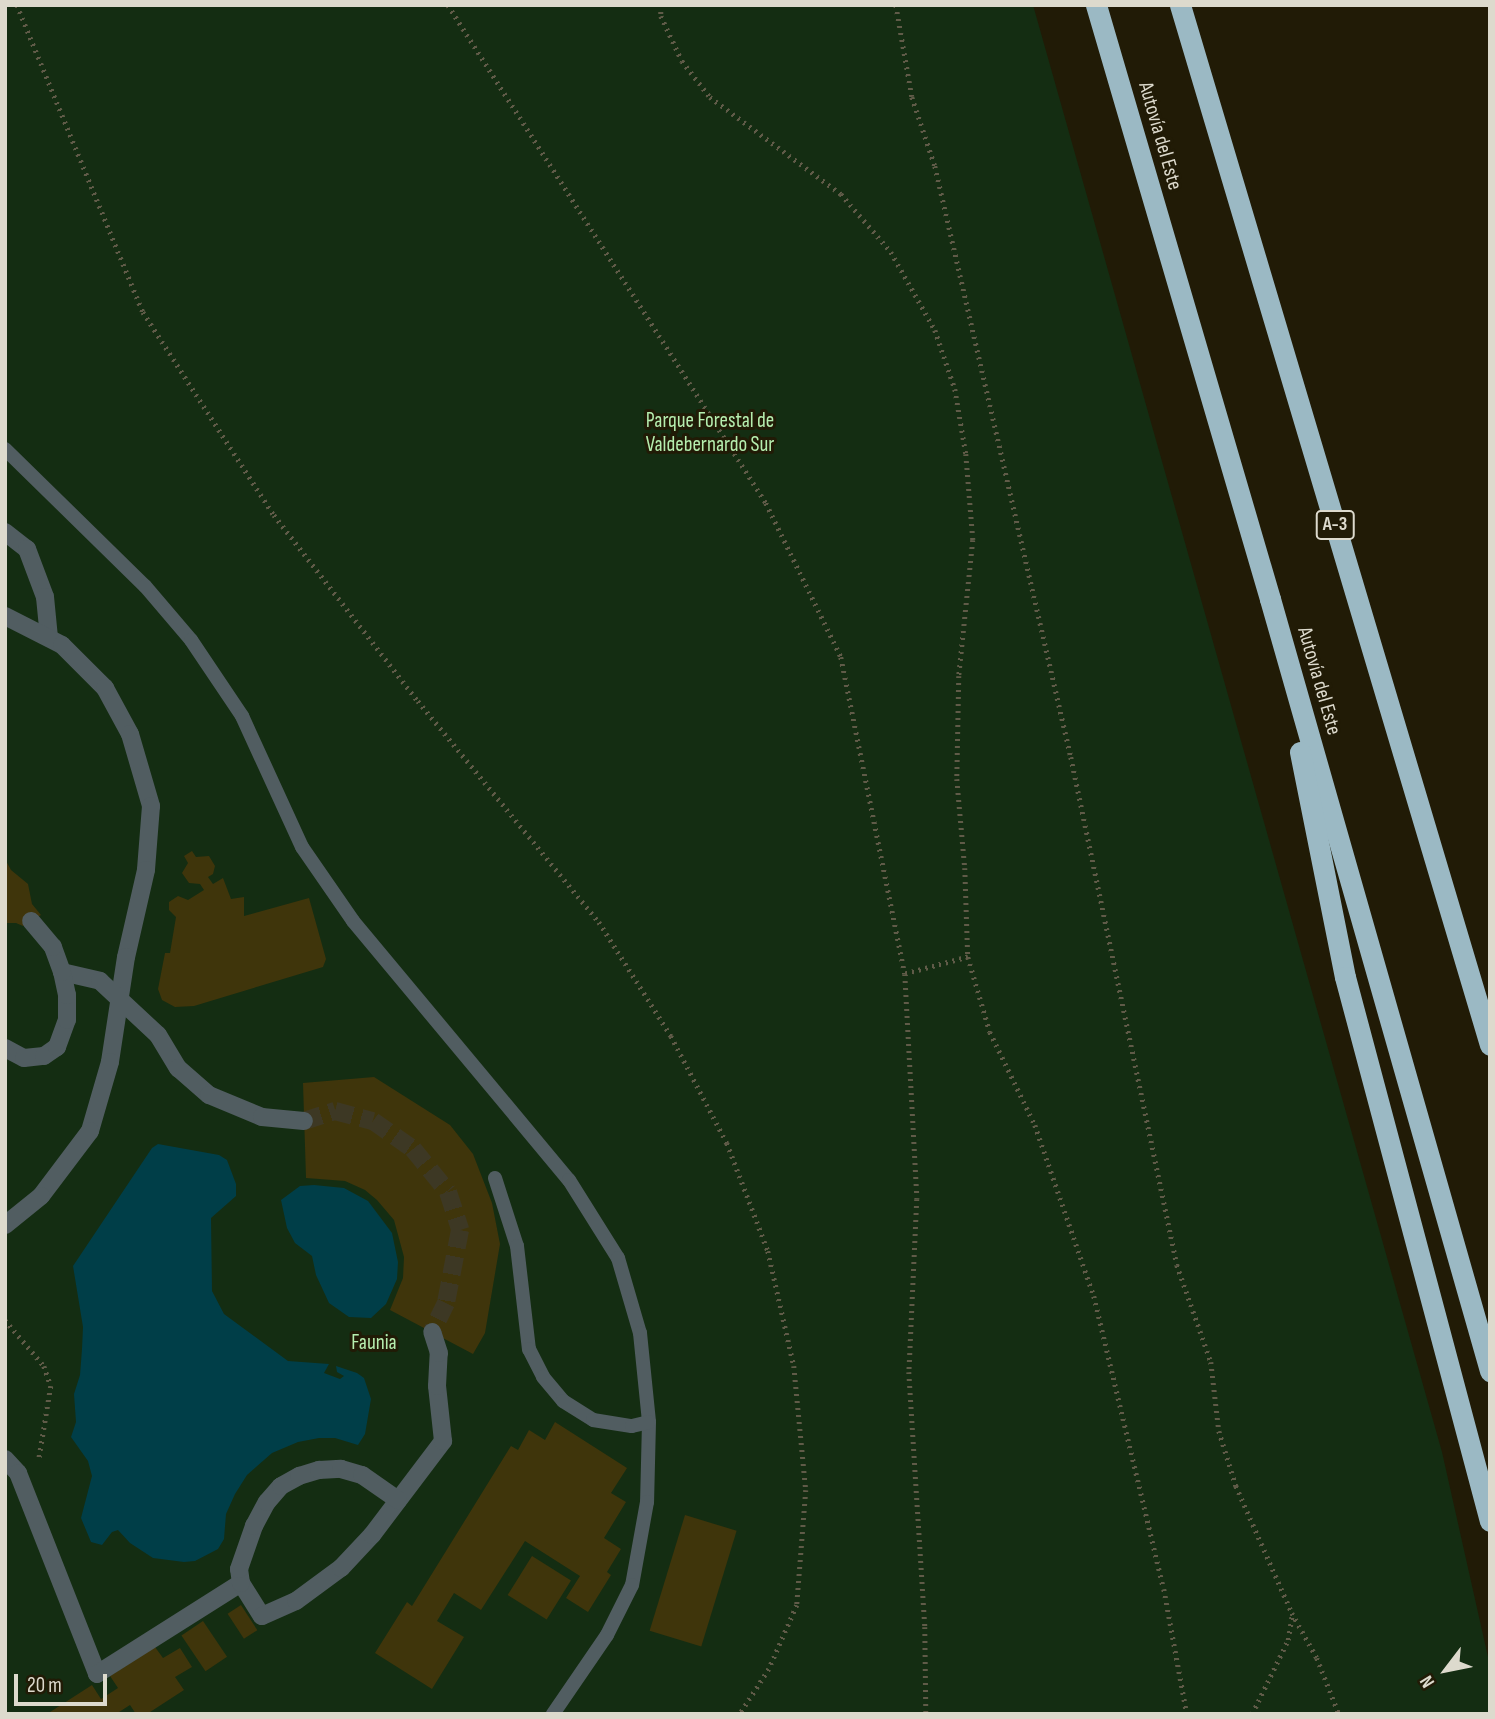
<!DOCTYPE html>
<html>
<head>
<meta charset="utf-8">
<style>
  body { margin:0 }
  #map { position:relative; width:1495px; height:1719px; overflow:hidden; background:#211b06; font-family:"Sofia Sans Condensed",sans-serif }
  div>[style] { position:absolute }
  .green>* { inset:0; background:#142d12 }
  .water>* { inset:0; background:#003e48 }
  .building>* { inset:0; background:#3f350b; transform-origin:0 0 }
  .pedestrian-tunnel>* { height:18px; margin-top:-9px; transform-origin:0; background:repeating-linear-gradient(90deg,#3d3824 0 18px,transparent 0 27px) }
  .path>* { height:4.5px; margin-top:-2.25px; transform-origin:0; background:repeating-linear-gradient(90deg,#605b48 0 2px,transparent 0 7px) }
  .service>* { height:14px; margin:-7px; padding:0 7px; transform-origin:7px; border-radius:7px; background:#515d61 }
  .pedestrian>* { height:18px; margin:-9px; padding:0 9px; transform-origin:9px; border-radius:9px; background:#515d61 }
  .motorway>* { height:21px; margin:-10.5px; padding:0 10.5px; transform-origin:10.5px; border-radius:10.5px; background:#9bb9c4 }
  span { translate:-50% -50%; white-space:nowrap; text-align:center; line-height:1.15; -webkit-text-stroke:6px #211b06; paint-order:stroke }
  .shield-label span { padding:2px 5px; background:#211b06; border:2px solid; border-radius:5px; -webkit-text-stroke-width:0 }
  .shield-label { font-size:19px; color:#dddacd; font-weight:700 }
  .street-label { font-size:21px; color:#dddacd }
  .park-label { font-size:21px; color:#b5eeaf }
  .frame { position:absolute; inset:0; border:7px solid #dddacd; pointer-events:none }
  .north { position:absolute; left:1411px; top:1635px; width:70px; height:70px; -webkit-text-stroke:5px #211b06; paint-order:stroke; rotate:238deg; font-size:19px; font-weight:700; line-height:28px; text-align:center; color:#dddacd }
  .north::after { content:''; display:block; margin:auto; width:24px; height:32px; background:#dddacd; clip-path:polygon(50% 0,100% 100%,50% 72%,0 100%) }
  .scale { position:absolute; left:14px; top:1674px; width:93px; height:32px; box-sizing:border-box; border:4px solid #dddacd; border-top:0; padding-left:9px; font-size:21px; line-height:24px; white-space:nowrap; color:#dddacd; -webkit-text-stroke:5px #211b06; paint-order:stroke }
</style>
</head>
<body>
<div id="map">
  <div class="green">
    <div style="clip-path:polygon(5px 5px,1033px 5px,1442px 1452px,1490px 1666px,1490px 1714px,5px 1714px)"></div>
  </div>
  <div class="water">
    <div style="clip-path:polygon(158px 1144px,219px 1155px,227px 1160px,236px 1184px,236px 1196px,211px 1218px,212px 1291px,224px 1314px,288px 1361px,329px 1364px,324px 1373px,340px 1379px,344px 1376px,337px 1372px,336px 1366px,357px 1373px,364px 1378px,371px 1399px,365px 1434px,358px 1445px,335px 1438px,319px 1438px,298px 1442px,272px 1453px,247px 1475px,235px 1494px,226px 1514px,224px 1539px,218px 1549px,195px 1561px,184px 1562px,153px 1558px,130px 1543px,118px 1530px,112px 1532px,102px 1545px,91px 1542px,81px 1518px,92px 1476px,88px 1461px,71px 1437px,76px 1422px,74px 1394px,80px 1375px,82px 1349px,83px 1327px,73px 1266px,152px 1148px)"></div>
    <div style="clip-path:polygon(314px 1185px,344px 1188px,368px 1201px,392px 1233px,398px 1262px,397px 1279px,386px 1304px,371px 1318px,349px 1317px,329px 1303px,316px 1275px,312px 1256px,295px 1243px,287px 1228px,281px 1200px,300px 1186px)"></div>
  </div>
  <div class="building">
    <div style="clip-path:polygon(192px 851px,196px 857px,209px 856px,215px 866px,213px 874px,208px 877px,213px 884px,223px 878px,231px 899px,244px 897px,244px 916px,309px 898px,326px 959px,323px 967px,194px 1006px,175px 1007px,162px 1000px,158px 989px,165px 953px,170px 953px,176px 917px,169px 910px,169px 902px,178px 896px,188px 900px,204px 890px,200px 884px,189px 883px,182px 873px,188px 863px,184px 856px)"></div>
    <div style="clip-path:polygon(5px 859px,11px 870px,28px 884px,32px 904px,41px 915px,23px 926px,16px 923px,5px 923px)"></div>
    <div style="clip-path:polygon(374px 1077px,450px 1125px,473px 1154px,492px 1203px,500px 1244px,485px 1333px,473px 1354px,390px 1310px,403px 1278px,404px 1257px,394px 1220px,377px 1200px,365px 1190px,345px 1181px,306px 1178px,303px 1083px)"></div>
    <div style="clip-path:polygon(555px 1422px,627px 1468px,611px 1493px,626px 1502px,604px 1538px,621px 1549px,607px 1572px,611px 1575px,588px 1612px,566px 1598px,580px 1576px,525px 1541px,481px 1610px,454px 1593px,437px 1621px,464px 1637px,432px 1689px,375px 1653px,407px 1602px,412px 1606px,511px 1446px,518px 1450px,529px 1430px,545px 1440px)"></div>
    <div style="left:685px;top:1515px;width:54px;height:121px;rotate:17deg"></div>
    <div style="left:532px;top:1556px;width:46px;height:46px;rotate:32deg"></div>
    <div style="left:241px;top:1605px;width:30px;height:16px;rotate:57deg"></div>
    <div style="left:203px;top:1621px;width:43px;height:26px;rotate:56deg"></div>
    <div style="clip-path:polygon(155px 1647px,163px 1658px,180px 1648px,192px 1667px,175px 1677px,184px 1690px,147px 1714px,136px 1714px,130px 1705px,116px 1714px,47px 1714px,92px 1685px,101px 1699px,118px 1688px,110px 1676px)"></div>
  </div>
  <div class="pedestrian-tunnel">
    <div style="left:304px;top:1121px;width:33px;rotate:-18deg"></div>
    <div style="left:335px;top:1111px;width:39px;rotate:15deg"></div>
    <div style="left:373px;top:1121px;width:49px;rotate:35deg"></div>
    <div style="left:413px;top:1149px;width:55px;rotate:50.9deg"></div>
    <div style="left:448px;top:1192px;width:40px;rotate:72deg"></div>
    <div style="left:460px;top:1230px;width:74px;rotate:100.9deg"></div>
    <div style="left:446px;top:1303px;width:32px;rotate:116deg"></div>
  </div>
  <div class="path">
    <div style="left:17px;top:5px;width:332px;rotate:67.7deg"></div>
    <div style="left:143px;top:312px;width:242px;rotate:57.2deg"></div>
    <div style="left:274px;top:515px;width:235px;rotate:52.3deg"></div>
    <div style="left:418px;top:701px;width:286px;rotate:50.7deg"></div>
    <div style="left:599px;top:922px;width:135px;rotate:57.7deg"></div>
    <div style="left:671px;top:1036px;width:121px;rotate:62.4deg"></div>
    <div style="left:727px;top:1143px;width:116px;rotate:69.2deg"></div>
    <div style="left:768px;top:1251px;width:118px;rotate:77.3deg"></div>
    <div style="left:794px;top:1366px;width:125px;rotate:84.5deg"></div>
    <div style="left:806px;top:1490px;width:115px;rotate:94.5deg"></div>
    <div style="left:797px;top:1605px;width:70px;rotate:113.6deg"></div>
    <div style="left:769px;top:1669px;width:54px;rotate:122.8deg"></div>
    <div style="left:448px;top:5px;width:591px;rotate:57.44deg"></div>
    <div style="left:766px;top:503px;width:171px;rotate:64deg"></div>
    <div style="left:841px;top:657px;width:323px;rotate:78.6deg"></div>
    <div style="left:905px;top:974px;width:225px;rotate:86.9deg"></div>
    <div style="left:917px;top:1199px;width:173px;rotate:92.6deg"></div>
    <div style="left:909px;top:1372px;width:256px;rotate:86.4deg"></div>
    <div style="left:925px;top:1627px;width:87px;rotate:89.3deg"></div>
    <div style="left:661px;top:5px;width:11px;rotate:90deg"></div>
    <div style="left:661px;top:16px;width:50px;rotate:65deg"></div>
    <div style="left:682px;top:61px;width:46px;rotate:52.1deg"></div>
    <div style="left:710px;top:97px;width:163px;rotate:36.5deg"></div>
    <div style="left:841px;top:194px;width:77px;rotate:49.2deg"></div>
    <div style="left:891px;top:252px;width:90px;rotate:60.6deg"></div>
    <div style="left:935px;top:330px;width:62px;rotate:71.3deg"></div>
    <div style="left:955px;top:389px;width:66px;rotate:80.4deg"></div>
    <div style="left:966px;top:454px;width:86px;rotate:85.3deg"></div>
    <div style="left:973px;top:540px;width:137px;rotate:95.9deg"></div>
    <div style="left:959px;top:676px;width:103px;rotate:91.1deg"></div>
    <div style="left:957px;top:779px;width:89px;rotate:84.9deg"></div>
    <div style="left:965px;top:868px;width:89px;rotate:88.1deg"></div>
    <div style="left:968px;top:957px;width:65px;rotate:164.9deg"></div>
    <div style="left:896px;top:5px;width:93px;rotate:80.1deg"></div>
    <div style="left:912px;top:97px;width:73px;rotate:71.6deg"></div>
    <div style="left:935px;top:166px;width:606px;rotate:77.04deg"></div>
    <div style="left:1071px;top:757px;width:519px;rotate:78.21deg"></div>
    <div style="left:1177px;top:1265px;width:103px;rotate:70.7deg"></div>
    <div style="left:1211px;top:1362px;width:69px;rotate:83.4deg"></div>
    <div style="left:1219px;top:1431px;width:58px;rotate:72.8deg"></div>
    <div style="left:1236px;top:1486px;width:139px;rotate:66.2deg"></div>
    <div style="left:1292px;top:1613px;width:51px;rotate:60.9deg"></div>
    <div style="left:1317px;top:1658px;width:60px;rotate:68.6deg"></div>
    <div style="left:968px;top:957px;width:78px;rotate:73.7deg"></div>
    <div style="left:990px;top:1032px;width:103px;rotate:64.2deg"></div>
    <div style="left:1035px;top:1125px;width:181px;rotate:71deg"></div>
    <div style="left:1094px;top:1296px;width:301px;rotate:76.6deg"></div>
    <div style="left:1164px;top:1589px;width:127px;rotate:79.6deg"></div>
    <div style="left:5px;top:1320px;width:60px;rotate:49.7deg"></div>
    <div style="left:44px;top:1366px;width:21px;rotate:71deg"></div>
    <div style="left:51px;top:1386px;width:74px;rotate:99.3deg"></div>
    <div style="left:1252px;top:1714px;width:82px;rotate:-64.1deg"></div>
    <div style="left:1288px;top:1640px;width:25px;rotate:-81deg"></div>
  </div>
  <div class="service">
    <div style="left:5px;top:449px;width:196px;rotate:44.4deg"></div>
    <div style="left:145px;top:586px;width:71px;rotate:49.6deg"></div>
    <div style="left:191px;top:640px;width:92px;rotate:56.1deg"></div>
    <div style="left:242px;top:716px;width:144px;rotate:65.4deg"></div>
    <div style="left:302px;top:847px;width:90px;rotate:55.4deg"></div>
    <div style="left:353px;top:921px;width:337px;rotate:50.2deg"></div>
    <div style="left:569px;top:1180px;width:92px;rotate:57.9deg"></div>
    <div style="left:618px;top:1258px;width:78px;rotate:73.7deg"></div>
    <div style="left:640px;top:1333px;width:89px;rotate:84.2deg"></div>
    <div style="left:649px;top:1422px;width:80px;rotate:91.4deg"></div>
    <div style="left:647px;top:1502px;width:84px;rotate:100.2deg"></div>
    <div style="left:632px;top:1585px;width:56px;rotate:116.6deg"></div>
    <div style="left:607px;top:1635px;width:96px;rotate:124.4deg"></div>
    <div style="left:495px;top:1178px;width:71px;rotate:72.1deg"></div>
    <div style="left:517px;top:1246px;width:104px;rotate:83.4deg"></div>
    <div style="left:529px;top:1349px;width:31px;rotate:63deg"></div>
    <div style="left:543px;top:1377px;width:31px;rotate:50deg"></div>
    <div style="left:563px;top:1401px;width:36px;rotate:32deg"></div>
    <div style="left:593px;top:1420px;width:39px;rotate:9deg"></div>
    <div style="left:632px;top:1426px;width:17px;rotate:-13deg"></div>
  </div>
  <div class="pedestrian">
    <div style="left:5px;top:532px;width:28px;rotate:38deg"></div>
    <div style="left:27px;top:549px;width:51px;rotate:69.4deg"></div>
    <div style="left:45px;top:597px;width:41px;rotate:84.4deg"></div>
    <div style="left:5px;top:616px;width:64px;rotate:27deg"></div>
    <div style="left:62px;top:645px;width:61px;rotate:45deg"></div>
    <div style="left:105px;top:688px;width:52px;rotate:61.5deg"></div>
    <div style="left:130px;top:734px;width:75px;rotate:73.7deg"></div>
    <div style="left:151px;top:806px;width:64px;rotate:94.5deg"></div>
    <div style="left:146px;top:870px;width:89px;rotate:102.9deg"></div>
    <div style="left:126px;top:957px;width:106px;rotate:98.7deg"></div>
    <div style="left:110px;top:1062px;width:72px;rotate:106.2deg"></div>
    <div style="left:90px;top:1131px;width:81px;rotate:127deg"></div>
    <div style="left:41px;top:1196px;width:46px;rotate:141.1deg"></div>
    <div style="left:62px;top:972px;width:39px;rotate:13deg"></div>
    <div style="left:100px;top:981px;width:79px;rotate:43deg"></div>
    <div style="left:158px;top:1035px;width:39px;rotate:59deg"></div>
    <div style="left:178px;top:1068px;width:41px;rotate:41.1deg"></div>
    <div style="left:209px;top:1095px;width:57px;rotate:22.5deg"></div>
    <div style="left:262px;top:1117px;width:42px;rotate:5.4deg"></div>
    <div style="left:5px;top:1048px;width:21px;rotate:28deg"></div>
    <div style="left:24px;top:1058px;width:20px;rotate:-6deg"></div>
    <div style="left:44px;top:1056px;width:16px;rotate:-35deg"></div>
    <div style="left:57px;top:1047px;width:29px;rotate:-70deg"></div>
    <div style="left:67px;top:1020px;width:25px;rotate:-90deg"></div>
    <div style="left:67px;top:995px;width:24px;rotate:-102deg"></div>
    <div style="left:62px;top:972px;width:27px;rotate:-110deg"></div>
    <div style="left:53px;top:947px;width:34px;rotate:-130deg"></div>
    <div style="left:5px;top:1459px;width:19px;rotate:47deg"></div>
    <div style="left:18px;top:1473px;width:216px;rotate:68.5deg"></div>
    <div style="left:97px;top:1674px;width:170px;rotate:-32.3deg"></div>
    <div style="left:241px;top:1583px;width:39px;rotate:58deg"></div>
    <div style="left:262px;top:1616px;width:37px;rotate:-24deg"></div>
    <div style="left:296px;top:1601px;width:56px;rotate:-36.3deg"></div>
    <div style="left:341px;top:1568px;width:45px;rotate:-46.8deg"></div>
    <div style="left:372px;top:1535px;width:118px;rotate:-52.9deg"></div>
    <div style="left:443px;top:1441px;width:55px;rotate:-96.2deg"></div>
    <div style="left:437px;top:1386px;width:33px;rotate:-87deg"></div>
    <div style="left:439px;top:1353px;width:22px;rotate:-108deg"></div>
    <div style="left:241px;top:1583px;width:14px;rotate:-98deg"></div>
    <div style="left:239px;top:1569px;width:46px;rotate:-70.8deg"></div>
    <div style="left:254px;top:1526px;width:27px;rotate:-62deg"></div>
    <div style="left:267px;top:1502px;width:21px;rotate:-49deg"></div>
    <div style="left:281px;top:1486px;width:21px;rotate:-29deg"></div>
    <div style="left:299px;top:1476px;width:21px;rotate:-17deg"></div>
    <div style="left:319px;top:1470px;width:22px;rotate:-3deg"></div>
    <div style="left:341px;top:1469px;width:22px;rotate:16deg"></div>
    <div style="left:362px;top:1475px;width:44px;rotate:34.8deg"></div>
  </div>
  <div class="motorway">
    <div style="left:1096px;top:5px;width:619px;rotate:73.67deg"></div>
    <div style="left:1270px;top:599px;width:803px;rotate:74.09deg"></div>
    <div style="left:1180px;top:5px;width:1085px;rotate:73.4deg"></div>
    <div style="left:1300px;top:752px;width:229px;rotate:78.7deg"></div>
    <div style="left:1345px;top:977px;width:563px;rotate:75.08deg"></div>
  </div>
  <div class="shield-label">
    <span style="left:1335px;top:525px">A-3</span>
  </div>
  <div class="street-label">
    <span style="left:1160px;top:136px;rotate:74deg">Autovía del Este</span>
    <span style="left:1319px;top:681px;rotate:74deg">Autovía del Este</span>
  </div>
  <div class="park-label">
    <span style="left:710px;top:433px">Parque Forestal de<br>Valdebernardo Sur</span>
    <span style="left:374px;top:1343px">Faunia</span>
  </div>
  <div class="frame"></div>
  <div class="north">N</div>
  <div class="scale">20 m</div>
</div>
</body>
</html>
